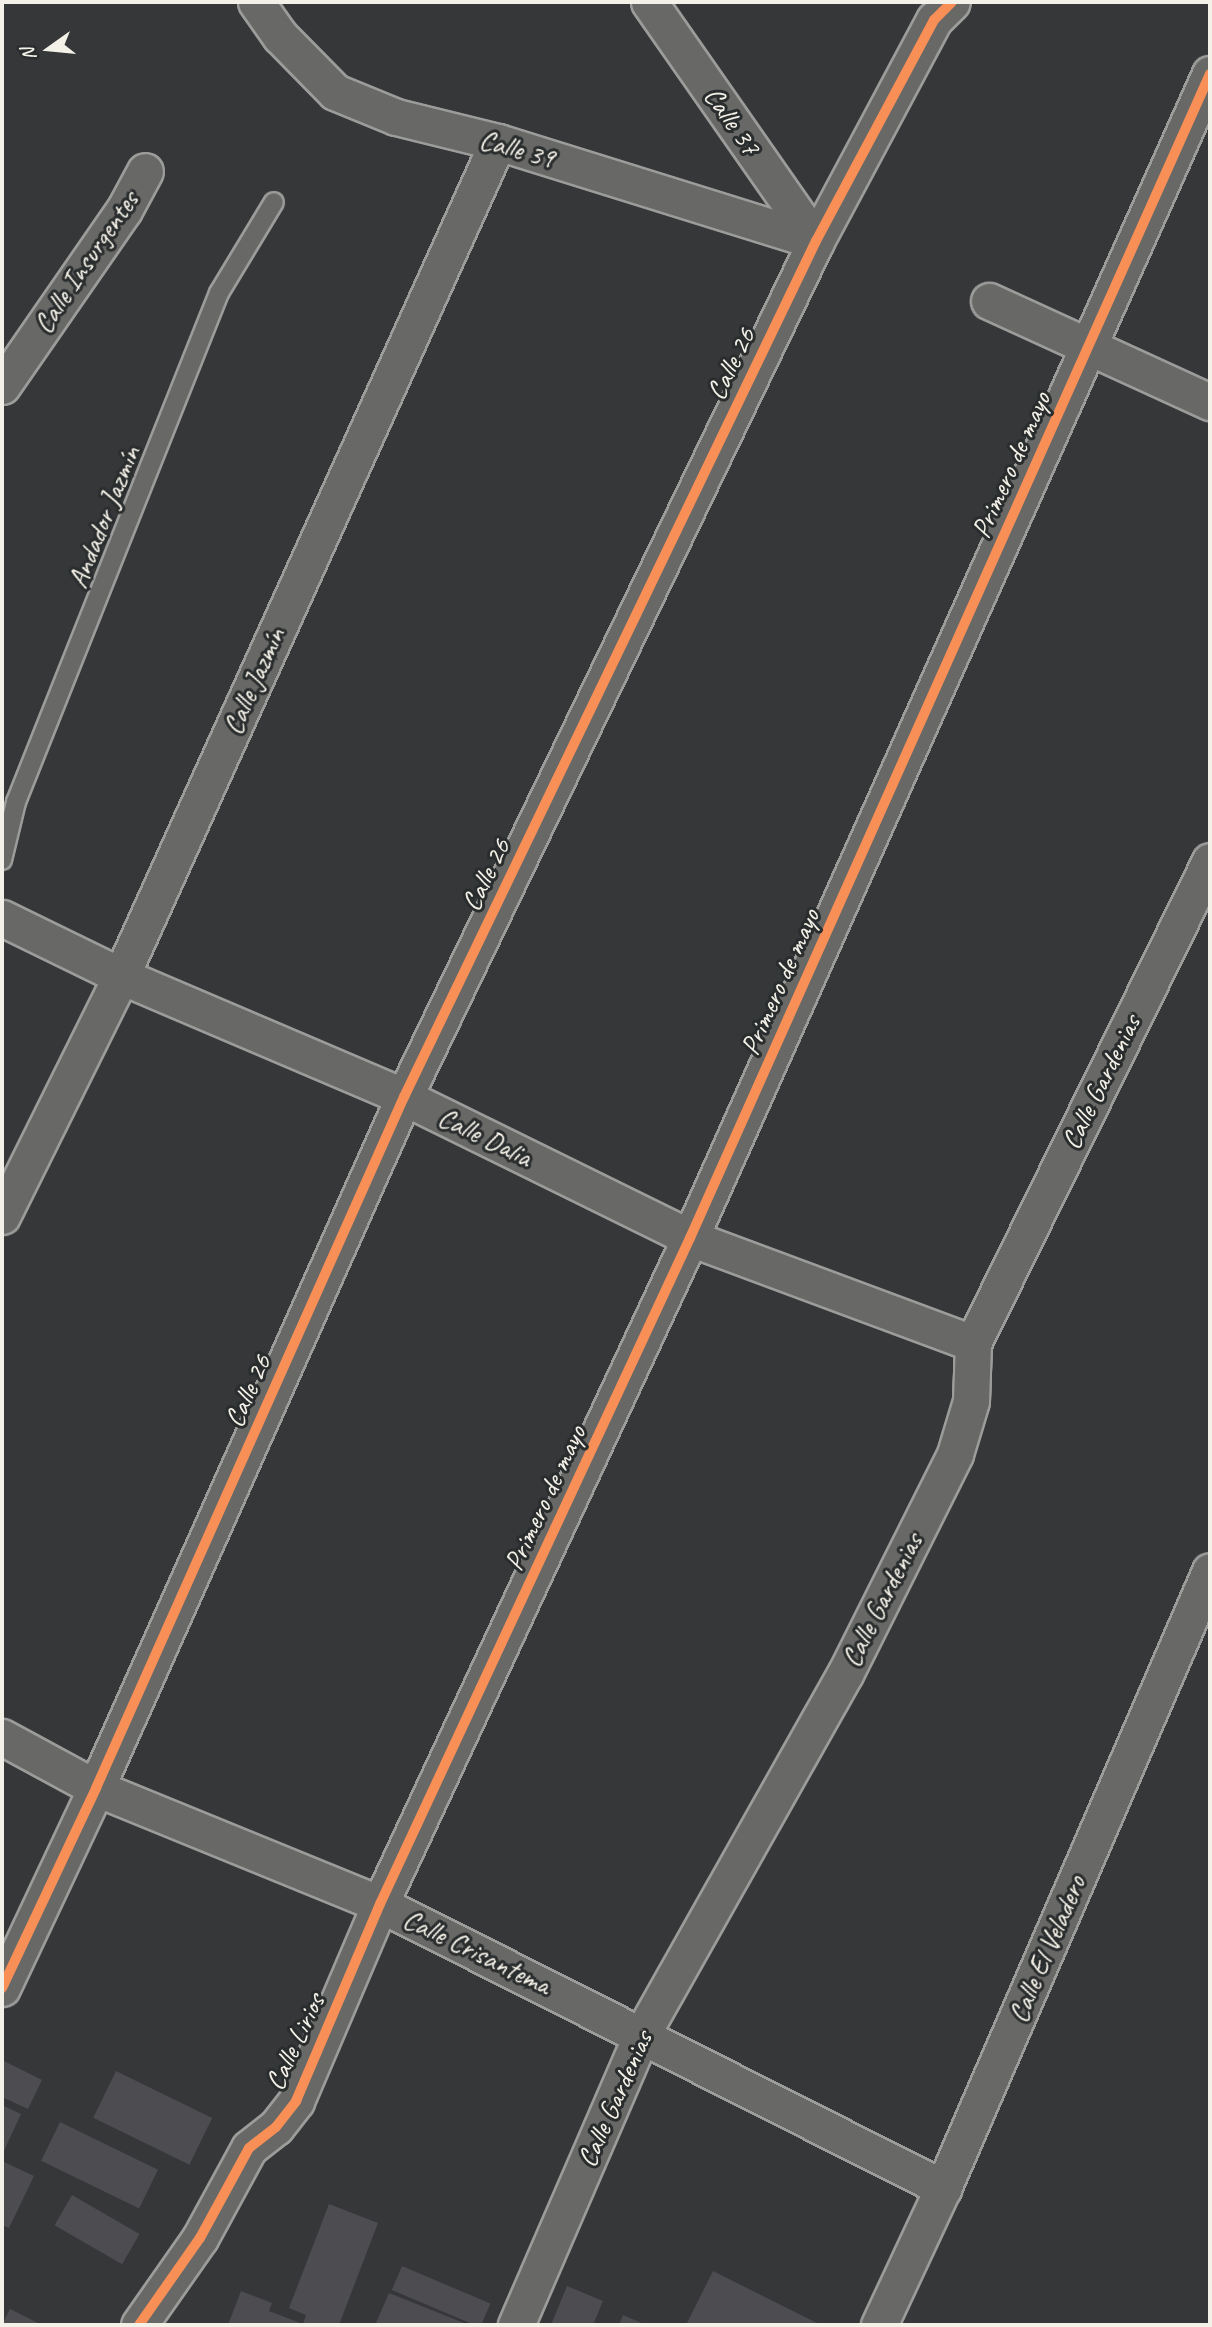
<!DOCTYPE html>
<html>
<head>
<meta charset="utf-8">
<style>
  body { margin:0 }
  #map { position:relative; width:1212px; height:2327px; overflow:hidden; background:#353739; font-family:Caveat,sans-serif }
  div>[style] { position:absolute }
  .building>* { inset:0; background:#4d4c50; transform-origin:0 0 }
  .roads { filter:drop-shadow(2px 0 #9c9c9b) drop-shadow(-2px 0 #9c9c9b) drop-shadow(0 2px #9c9c9b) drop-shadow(0 -2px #9c9c9b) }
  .lane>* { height:18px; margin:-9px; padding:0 9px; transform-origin:9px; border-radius:9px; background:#686866 }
  .street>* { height:35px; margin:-17.5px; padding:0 17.5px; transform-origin:17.5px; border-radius:17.5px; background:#686866 }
  .cycleway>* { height:10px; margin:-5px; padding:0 5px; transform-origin:5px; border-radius:5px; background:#f78f57 }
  span { translate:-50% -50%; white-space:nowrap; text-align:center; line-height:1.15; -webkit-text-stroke:6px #2a2d2e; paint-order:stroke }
  .street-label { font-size:28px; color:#f4f1e8 }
  .frame { position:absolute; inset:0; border:4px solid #f4f1e8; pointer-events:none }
  .north { position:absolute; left:14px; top:14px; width:70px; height:70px; -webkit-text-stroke:5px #2a2d2e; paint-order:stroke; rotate:255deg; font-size:19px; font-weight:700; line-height:28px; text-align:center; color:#f4f1e8 }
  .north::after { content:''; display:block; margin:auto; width:24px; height:32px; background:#f4f1e8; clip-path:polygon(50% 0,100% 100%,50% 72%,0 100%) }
</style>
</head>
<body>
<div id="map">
  <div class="building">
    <div style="clip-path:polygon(2px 2060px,42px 2080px,28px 2109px,2px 2097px)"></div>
    <div style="left:116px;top:2071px;width:107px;height:52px;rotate:26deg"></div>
    <div style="clip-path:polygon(2px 2105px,21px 2114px,2px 2155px)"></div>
    <div style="left:60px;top:2122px;width:109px;height:43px;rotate:26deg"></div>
    <div style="clip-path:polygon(2px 2161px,34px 2176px,9px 2228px,2px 2225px)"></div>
    <div style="left:72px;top:2195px;width:78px;height:35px;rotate:30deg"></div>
    <div style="clip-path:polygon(329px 2204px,378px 2223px,339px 2325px,228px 2325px,241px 2291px,272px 2303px,269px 2311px,303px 2324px,306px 2315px,289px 2308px)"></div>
    <div style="left:402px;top:2266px;width:96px;height:26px;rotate:23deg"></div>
    <div style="clip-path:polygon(713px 2271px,821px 2325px,686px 2325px)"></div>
    <div style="clip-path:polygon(567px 2286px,603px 2301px,593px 2325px,551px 2325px)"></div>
    <div style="clip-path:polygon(389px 2293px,469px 2325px,375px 2325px)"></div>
    <div style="clip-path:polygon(10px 2309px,38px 2323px,36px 2325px,2px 2325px)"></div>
    <div style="clip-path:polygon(623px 2315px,646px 2325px,619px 2325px)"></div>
  </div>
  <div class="roads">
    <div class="lane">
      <div style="left:2px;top:860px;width:60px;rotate:-76.4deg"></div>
      <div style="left:16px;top:802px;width:548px;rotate:-68.26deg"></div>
      <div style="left:219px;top:293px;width:106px;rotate:-58.9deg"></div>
    </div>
    <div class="street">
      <div style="left:256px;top:2px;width:42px;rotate:54.8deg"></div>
      <div style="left:280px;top:36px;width:78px;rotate:45.5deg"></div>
      <div style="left:335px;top:92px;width:66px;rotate:22.3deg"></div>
      <div style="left:396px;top:117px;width:105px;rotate:13.8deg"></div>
      <div style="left:498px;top:142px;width:333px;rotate:17.3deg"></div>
      <div style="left:649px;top:2px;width:292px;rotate:55.1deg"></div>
      <div style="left:989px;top:301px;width:243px;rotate:24.6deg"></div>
      <div style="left:2px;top:386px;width:214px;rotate:-55.3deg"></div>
      <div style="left:124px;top:210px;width:44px;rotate:-61.7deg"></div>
      <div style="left:2px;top:918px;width:132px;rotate:26deg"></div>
      <div style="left:121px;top:976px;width:308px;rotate:23.1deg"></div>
      <div style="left:404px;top:1097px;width:319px;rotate:26.2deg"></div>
      <div style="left:690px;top:1238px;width:302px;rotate:20.4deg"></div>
      <div style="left:2px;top:1216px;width:268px;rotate:-63.6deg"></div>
      <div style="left:121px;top:976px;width:915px;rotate:-65.68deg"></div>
      <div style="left:2px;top:1737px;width:107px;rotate:28.5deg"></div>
      <div style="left:96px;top:1788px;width:307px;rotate:22.2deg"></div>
      <div style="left:380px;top:1904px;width:631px;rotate:26.77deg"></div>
      <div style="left:2px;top:1988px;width:221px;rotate:-64.8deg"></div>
      <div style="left:96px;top:1788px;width:757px;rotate:-65.98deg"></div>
      <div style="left:404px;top:1097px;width:950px;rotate:-64.3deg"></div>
      <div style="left:816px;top:241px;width:251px;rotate:-61.9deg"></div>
      <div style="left:934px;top:20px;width:25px;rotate:-45deg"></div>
      <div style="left:139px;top:2325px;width:106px;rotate:-55deg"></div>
      <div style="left:200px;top:2238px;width:102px;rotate:-61.4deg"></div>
      <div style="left:249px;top:2148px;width:34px;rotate:-38deg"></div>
      <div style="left:276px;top:2127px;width:33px;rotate:-52deg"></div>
      <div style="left:296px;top:2101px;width:214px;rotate:-66.9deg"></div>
      <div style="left:380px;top:1904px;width:735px;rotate:-65.04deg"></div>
      <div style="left:690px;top:1238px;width:1275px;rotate:-65.93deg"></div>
      <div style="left:516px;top:2325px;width:317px;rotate:-66.6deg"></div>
      <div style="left:642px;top:2034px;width:413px;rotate:-60.6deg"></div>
      <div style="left:845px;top:1674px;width:246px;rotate:-63.4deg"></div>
      <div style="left:955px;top:1454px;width:55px;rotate:-73.2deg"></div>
      <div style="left:971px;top:1401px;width:58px;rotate:-88deg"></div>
      <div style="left:973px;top:1343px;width:537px;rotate:-63.82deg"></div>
      <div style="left:879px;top:2325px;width:151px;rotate:-65deg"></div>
      <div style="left:943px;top:2188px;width:672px;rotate:-66.6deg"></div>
    </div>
  </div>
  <div class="cycleway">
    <div style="left:2px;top:1988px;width:221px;rotate:-64.8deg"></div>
    <div style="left:96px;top:1788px;width:757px;rotate:-65.98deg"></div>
    <div style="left:404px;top:1097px;width:950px;rotate:-64.3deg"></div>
    <div style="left:816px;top:241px;width:251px;rotate:-61.9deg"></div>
    <div style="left:934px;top:20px;width:25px;rotate:-45deg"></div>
    <div style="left:139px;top:2325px;width:106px;rotate:-55deg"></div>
    <div style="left:200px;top:2238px;width:102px;rotate:-61.4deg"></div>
    <div style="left:249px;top:2148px;width:34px;rotate:-38deg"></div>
    <div style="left:276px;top:2127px;width:33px;rotate:-52deg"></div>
    <div style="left:296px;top:2101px;width:214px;rotate:-66.9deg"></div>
    <div style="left:380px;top:1904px;width:735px;rotate:-65.04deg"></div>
    <div style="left:690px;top:1238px;width:1275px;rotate:-65.93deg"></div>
  </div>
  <div class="street-label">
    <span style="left:732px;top:121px;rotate:55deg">Calle 37</span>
    <span style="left:517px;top:149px;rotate:16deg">Calle 39</span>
    <span style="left:86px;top:262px;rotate:-56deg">Calle Insurgentes</span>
    <span style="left:731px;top:364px;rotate:-64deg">Calle 26</span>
    <span style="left:1011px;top:465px;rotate:-66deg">Primero de mayo</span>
    <span style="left:104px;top:517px;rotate:-68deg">Andador Jazmín</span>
    <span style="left:254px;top:681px;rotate:-66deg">Calle Jazmín</span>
    <span style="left:486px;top:875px;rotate:-64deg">Calle 26</span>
    <span style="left:780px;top:982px;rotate:-66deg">Primero de mayo</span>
    <span style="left:1101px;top:1082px;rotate:-64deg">Calle Gardenias</span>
    <span style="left:485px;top:1137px;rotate:26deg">Calle Dalia</span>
    <span style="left:248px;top:1391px;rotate:-66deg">Calle 26</span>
    <span style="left:545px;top:1498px;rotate:-65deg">Primero de mayo</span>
    <span style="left:882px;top:1600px;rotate:-63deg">Calle Gardenias</span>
    <span style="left:1047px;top:1949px;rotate:-67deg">Calle El Veladero</span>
    <span style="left:477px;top:1952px;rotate:26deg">Calle Crisantema</span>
    <span style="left:295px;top:2042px;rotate:-65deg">Calle Lirios</span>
    <span style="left:615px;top:2099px;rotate:-66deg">Calle Gardenias</span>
  </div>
  <div class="frame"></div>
  <div class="north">N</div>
</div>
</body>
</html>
